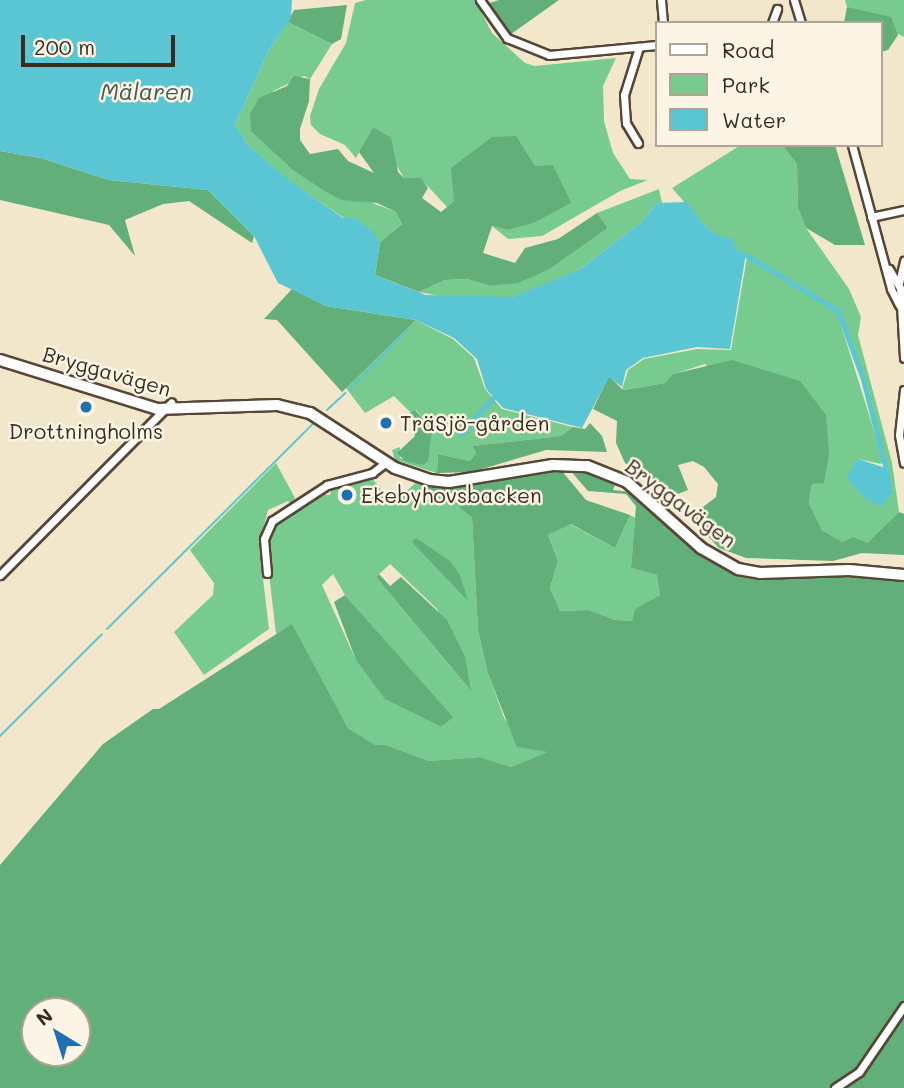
<!DOCTYPE html>
<html>
<head>
<meta charset="utf-8">
<style>
  body { margin:0 }
  #map { position:relative; width:904px; height:1088px; overflow:hidden; background:#f2e7cb; font-family:Mali,sans-serif }
  div>[style] { position:absolute }
  .green>* { inset:0; background:#78cb8e }
  .forest>* { inset:0; background:#62af79 }
  .water>* { inset:0; background:#5ac6d3 }
  .stream>* { height:2px; margin:-1px; padding:0 1px; transform-origin:1px; border-radius:1px; background:#5ac6d3 }
  .canal>* { height:5px; margin:-2.5px; padding:0 2.5px; transform-origin:2.5px; border-radius:2.5px; background:#5ac6d3 }
  .roads { filter:drop-shadow(2px 0 #564638) drop-shadow(-2px 0 #564638) drop-shadow(0 2px #564638) drop-shadow(0 -2px #564638) }
  .minor>* { height:7px; margin:-3.5px; padding:0 3.5px; transform-origin:3.5px; border-radius:3.5px; background:#fff }
  .major>* { height:10px; margin:-5px; padding:0 5px; transform-origin:5px; border-radius:5px; background:#fff }
  .dots>* { width:19px; height:19px; translate:-50% -50%; box-sizing:border-box; border:4px solid #fcf5e5; border-radius:50% }
  span { translate:-50% -50%; white-space:nowrap; text-align:center; line-height:1.15; -webkit-text-stroke:5px #fcf5e5; paint-order:stroke }
  .street-label { font-size:21px; color:#3b2a1e }
  .poi-label { font-size:21px; color:#3b2a1e }
  .left { translate:0 -50%; text-align:left }
  .water-label { font-size:23px; color:#445954; font-style:italic }
  .legend { position:absolute; left:655px; top:21px; width:228px; height:126px; box-sizing:border-box; background:#fcf5e5; border:2px solid #afa495; margin:0; padding:9px 12px; list-style:none; font-size:21px; color:#3b2a1e }
  .legend li { display:flex; align-items:center; gap:14px; height:35px }
  .legend b { width:35px; border:2px solid #afa495 }
  .north { position:absolute; left:21px; top:997px; width:70px; height:70px; box-sizing:border-box; background:#fcf5e5; border:2px solid #afa495; border-radius:50%; rotate:322deg; font-size:19px; font-weight:700; line-height:28px; text-align:center; color:#3b2a1e }
  .north::after { content:''; display:block; margin:auto; width:24px; height:32px; background:#1f6fb2; clip-path:polygon(50% 0,100% 100%,50% 72%,0 100%) }
  .scale { position:absolute; left:21px; top:35px; width:154px; height:32px; box-sizing:border-box; border:4px solid #3b2a1e; border-top:0; padding-left:9px; font-size:21px; line-height:24px; white-space:nowrap; color:#3b2a1e; -webkit-text-stroke:5px #fcf5e5; paint-order:stroke }
</style>
</head>
<body>
<div id="map">
  <div class="green">
    <div style="clip-path:polygon(366px 0,475px 0,492px 33px,525px 63px,535px 66px,616px 58px,603px 86px,604px 121px,613px 153px,630px 179px,648px 180px,620px 191px,542px 236px,508px 239px,492px 226px,508px 230px,534px 223px,570px 203px,454px 201px,447px 207px,421px 179px,404px 178px,394px 161px,391px 137px,373px 127px,356px 158px,345px 145px,320px 134px,311px 125px,310px 116px,319px 89px,346px 43px,355px 3px)"></div>
    <div style="clip-path:polygon(845px 0,904px 0,904px 37px,847px 7px)"></div>
    <div style="clip-path:polygon(288px 22px,332px 44px,310px 79px,304px 76px,273px 91px,294px 171px,341px 200px,365px 200px,396px 212px,402px 224px,380px 242px,362px 223px,344px 218px,289px 181px,247px 144px,235px 125px,269px 50px)"></div>
    <div style="clip-path:polygon(741px 145px,783px 145px,791px 154px,797px 164px,798px 208px,806px 228px,849px 289px,861px 317px,858px 335px,892px 463px,899px 512px,867px 543px,843px 542px,822px 530px,809px 503px,812px 484px,824px 482px,705px 364px,674px 374px,665px 383px,622px 390px,628px 370px,644px 359px,697px 349px,731px 350px,747px 257px,837px 312px,883px 460px,881px 464px,858px 459px,893px 492px,868px 387px,840px 310px,738px 251px,704px 225px,672px 188px)"></div>
    <div style="clip-path:polygon(659px 189px,662px 203px,656px 203px,643px 221px,579px 270px,557px 280px,512px 297px,450px 298px,419px 292px,445px 280px,467px 279px,490px 286px,550px 269px,608px 228px,597px 213px)"></div>
    <div style="clip-path:polygon(416px 320px,453px 339px,474px 358px,485px 389px,502px 409px,573px 427px,561px 436px,474px 446px,476px 453px,470px 461px,438px 454px,437px 473px,395px 460px,392px 450px,400px 447px,400px 458px,423px 465px,432px 429px,416px 410px,410px 412px,394px 396px,365px 413px,346px 388px)"></div>
    <div style="clip-path:polygon(276px 463px,295px 498px,292px 506px,288px 501px,268px 510px,259px 545px,269px 629px,204px 675px,174px 632px,213px 595px,214px 583px,190px 550px)"></div>
    <div style="clip-path:polygon(evenodd,371px 477px,392px 503px,418px 481px,462px 502px,472px 517px,478px 630px,488px 674px,505px 720px,549px 752px,511px 767px,480px 757px,429px 761px,386px 745px,376px 746px,348px 728px,292px 625px,276px 634px,265px 539px,272px 522px,318px 494px,330px 495px,332px 486px,371px 477px,390px 564px,437px 609px,470px 690px,376px 577px,390px 564px,371px 477px,333px 574px,345px 595px,452px 717px,443px 727px,356px 660px,322px 585px,333px 574px)"></div>
    <div style="clip-path:polygon(630px 515px,635px 518px,631px 568px,657px 575px,661px 580px,660px 595px,636px 609px,632px 621px,615px 620px,589px 610px,560px 611px,550px 588px,558px 561px,548px 535px,570px 524px,615px 548px)"></div>
  </div>
  <div class="forest">
    <div style="clip-path:polygon(499px 0,559px 0,507px 37px,483px 5px)"></div>
    <div style="clip-path:polygon(347px 5px,341px 39px,332px 44px,288px 22px,294px 10px)"></div>
    <div style="clip-path:polygon(847px 7px,891px 17px,898px 35px,888px 50px,881px 52px,881px 23px,844px 23px)"></div>
    <div style="clip-path:polygon(294px 76px,310px 79px,309px 101px,300px 129px,300px 140px,310px 154px,338px 149px,348px 161px,374px 173px,359px 152px,373px 127px,391px 137px,398px 172px,404px 178px,421px 178px,428px 188px,422px 198px,441px 212px,454px 201px,451px 168px,492px 137px,516px 136px,535px 166px,553px 165px,571px 203px,534px 223px,508px 230px,492px 226px,483px 253px,515px 263px,525px 248px,558px 239px,597px 213px,608px 228px,550px 269px,518px 283px,490px 286px,467px 279px,445px 280px,419px 292px,375px 275px,380px 242px,402px 224px,396px 212px,377px 203px,341px 200px,328px 193px,294px 171px,251px 131px,250px 114px,259px 98px,287px 86px)"></div>
    <div style="clip-path:polygon(783px 145px,835px 145px,865px 245px,835px 245px,806px 228px,798px 208px,797px 164px)"></div>
    <div style="clip-path:polygon(0 151px,41px 158px,109px 180px,208px 190px,254px 236px,252px 243px,189px 201px,163px 204px,125px 220px,135px 256px,109px 225px,0 200px)"></div>
    <div style="clip-path:polygon(292px 289px,326px 306px,416px 320px,342px 392px,277px 320px,264px 319px)"></div>
    <div style="clip-path:polygon(732px 360px,800px 381px,826px 415px,829px 454px,824px 483px,812px 484px,809px 503px,822px 530px,843px 542px,853px 537px,867px 543px,899px 512px,904px 514px,904px 555px,862px 553px,833px 561px,746px 558px,719px 548px,690px 517px,716px 497px,718px 484px,704px 467px,693px 461px,678px 465px,688px 490px,673px 496px,625px 463px,616px 443px,617px 421px,593px 409px,609px 376px,623px 390px,665px 383px,673px 374px)"></div>
    <div style="clip-path:polygon(415px 410px,432px 429px,428px 461px,423px 465px,405px 461px,397px 453px,415px 436px,410px 412px)"></div>
    <div style="clip-path:polygon(590px 423px,602px 436px,607px 452px,546px 450px,472px 472px,437px 473px,438px 454px,470px 461px,476px 453px,473px 446px,561px 436px,573px 427px,585px 429px)"></div>
    <div style="clip-path:polygon(evenodd,550px 469px,561px 470px,586px 500px,630px 515px,615px 548px,571px 524px,548px 535px,558px 561px,550px 588px,560px 611px,589px 610px,615px 620px,632px 621px,635px 609px,660px 595px,657px 575px,631px 568px,636px 506px,626px 494px,588px 491px,569px 469px,617px 480px,613px 490px,631px 492px,681px 539px,727px 568px,754px 576px,848px 573px,904px 577px,904px 1088px,0 1088px,0 865px,103px 744px,153px 709px,159px 709px,292px 624px,348px 728px,375px 745px,386px 745px,429px 761px,480px 757px,511px 767px,548px 752px,517px 747px,488px 674px,478px 630px,472px 517px,460px 508px,462px 502px,424px 487px,462px 487px,467px 482px,550px 469px,35px 1011px,77px 1011px,77px 1053px,35px 1053px,35px 1011px)"></div>
    <div style="clip-path:polygon(416px 538px,450px 561px,460px 575px,468px 601px,412px 542px)"></div>
    <div style="clip-path:polygon(379px 574px,390px 586px,401px 577px,447px 620px,465px 657px,471px 691px,376px 577px)"></div>
    <div style="clip-path:polygon(345px 595px,453px 717px,442px 727px,385px 699px,356px 660px,334px 602px)"></div>
  </div>
  <div class="water">
    <div style="clip-path:polygon(0 0,292px 0,291px 18px,269px 50px,235px 125px,247px 144px,290px 181px,343px 218px,355px 218px,372px 231px,380px 242px,375px 275px,426px 295px,512px 297px,579px 270px,643px 221px,656px 203px,687px 202px,704px 225px,719px 236px,732px 238px,738px 251px,746px 254px,730px 349px,697px 347px,643px 358px,626px 370px,622px 387px,609px 377px,582px 428px,503px 408px,486px 389px,477px 359px,454px 338px,416px 320px,326px 306px,278px 283px,254px 236px,208px 190px,109px 180px,41px 158px,0 151px)"></div>
    <div style="clip-path:polygon(858px 459px,889px 469px,893px 492px,882px 506px,865px 499px,846px 477px)"></div>
  </div>
  <div class="stream">
    <div style="left:349px;top:389px;width:82px;rotate:-45deg"></div>
    <div style="left:327px;top:410px;width:25px;rotate:-43deg"></div>
    <div style="left:107px;top:629px;width:292px;rotate:-44.9deg"></div>
    <div style="left:0;top:736px;width:144px;rotate:-45deg"></div>
  </div>
  <div class="canal">
    <div style="left:746px;top:255px;width:108px;rotate:31.3deg"></div>
    <div style="left:838px;top:311px;width:72px;rotate:69.8deg"></div>
    <div style="left:863px;top:379px;width:90px;rotate:75.8deg"></div>
    <div style="left:461px;top:434px;width:48px;rotate:-48.4deg"></div>
  </div>
  <div class="roads">
    <div class="minor">
      <div style="left:480px;top:0;width:47px;rotate:54.6deg"></div>
      <div style="left:507px;top:38px;width:45px;rotate:22deg"></div>
      <div style="left:549px;top:55px;width:108px;rotate:-5.3deg"></div>
      <div style="left:661px;top:0;width:23px;rotate:85deg"></div>
      <div style="left:794px;top:0;width:24px;rotate:73deg"></div>
      <div style="left:772px;top:23px;width:15px;rotate:-70deg"></div>
      <div style="left:638px;top:143px;width:23px;rotate:-121deg"></div>
      <div style="left:626px;top:123px;width:28px;rotate:-94deg"></div>
      <div style="left:624px;top:95px;width:50px;rotate:-72.6deg"></div>
      <div style="left:852px;top:145px;width:149px;rotate:74.8deg"></div>
      <div style="left:891px;top:289px;width:18px;rotate:63deg"></div>
      <div style="left:871px;top:217px;width:34px;rotate:-12deg"></div>
      <div style="left:889px;top:269px;width:22px;rotate:60deg"></div>
      <div style="left:900px;top:288px;width:70px;rotate:86.7deg"></div>
      <div style="left:899px;top:283px;width:23px;rotate:-77deg"></div>
      <div style="left:904px;top:390px;width:45px;rotate:96.3deg"></div>
      <div style="left:899px;top:435px;width:28px;rotate:80deg"></div>
      <div style="left:267px;top:573px;width:34px;rotate:-95deg"></div>
      <div style="left:264px;top:539px;width:20px;rotate:-66deg"></div>
      <div style="left:272px;top:521px;width:66px;rotate:-33.2deg"></div>
      <div style="left:327px;top:485px;width:47px;rotate:-14.9deg"></div>
      <div style="left:372px;top:473px;width:18px;rotate:-38deg"></div>
      <div style="left:0;top:575px;width:243px;rotate:-45.2deg"></div>
      <div style="left:835px;top:1088px;width:29px;rotate:-34deg"></div>
      <div style="left:859px;top:1072px;width:80px;rotate:-55.7deg"></div>
    </div>
    <div class="major">
      <div style="left:0;top:360px;width:164px;rotate:17.3deg"></div>
      <div style="left:157px;top:409px;width:120px;rotate:-1.9deg"></div>
      <div style="left:277px;top:405px;width:34px;rotate:14deg"></div>
      <div style="left:310px;top:413px;width:101px;rotate:32.9deg"></div>
      <div style="left:395px;top:468px;width:37px;rotate:19deg"></div>
      <div style="left:430px;top:480px;width:19px;rotate:6deg"></div>
      <div style="left:449px;top:482px;width:105px;rotate:-9.3deg"></div>
      <div style="left:553px;top:465px;width:34px;rotate:2deg"></div>
      <div style="left:587px;top:466px;width:43px;rotate:21.8deg"></div>
      <div style="left:627px;top:482px;width:99px;rotate:41.7deg"></div>
      <div style="left:701px;top:548px;width:43px;rotate:29.6deg"></div>
      <div style="left:738px;top:569px;width:22px;rotate:10deg"></div>
      <div style="left:760px;top:573px;width:89px;rotate:-1.9deg"></div>
      <div style="left:849px;top:570px;width:55px;rotate:5.2deg"></div>
    </div>
  </div>
  <div class="dots">
    <div style="left:86px;top:407px;background:#1f6fb2"></div>
    <div style="left:386px;top:423px;background:#1f6fb2"></div>
    <div style="left:347px;top:495px;background:#1f6fb2"></div>
  </div>
  <div class="street-label">
    <span style="left:107px;top:371px;rotate:16deg">Bryggavägen</span>
    <span style="left:681px;top:503px;rotate:37deg">Bryggavägen</span>
  </div>
  <div class="poi-label">
    <span class="left" style="left:400px;top:423px">TräSjö-gården</span>
    <span style="left:86px;top:431px">Drottningholms</span>
    <span class="left" style="left:361px;top:495px">Ekebyhovsbacken</span>
  </div>
  <div class="water-label">
    <span style="left:146px;top:91px">Mälaren</span>
  </div>
  <ul class="legend">
  <li><b style="height:9px;background:#fff"></b>Road</li>
  <li><b style="height:19px;background:#78cb8e"></b>Park</li>
  <li><b style="height:19px;background:#5ac6d3"></b>Water</li>
  </ul>
  <div class="north">N</div>
  <div class="scale">200 m</div>
</div>
</body>
</html>
